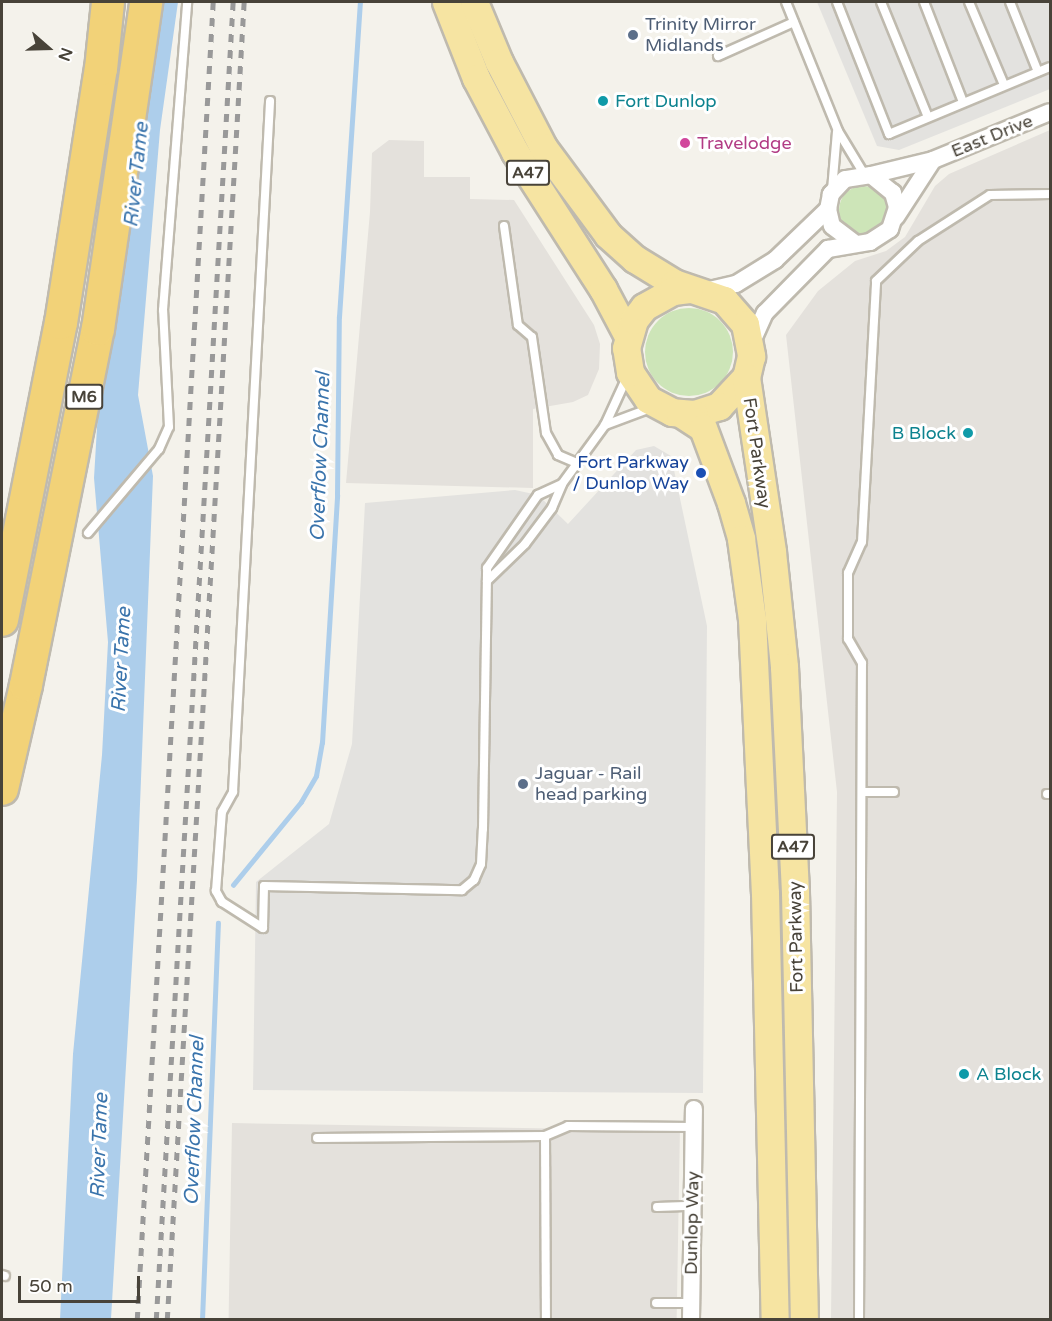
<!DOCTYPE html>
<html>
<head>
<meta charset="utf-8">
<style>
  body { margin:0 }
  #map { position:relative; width:1052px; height:1321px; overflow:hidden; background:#f4f2eb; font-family:"Varela Round",sans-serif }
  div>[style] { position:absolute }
  .industrial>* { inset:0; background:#e4e1dc; transform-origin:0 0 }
  .green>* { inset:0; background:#cde5b8 }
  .round { border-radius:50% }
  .parking>* { inset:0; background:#e3e2df }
  .water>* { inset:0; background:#adceeb }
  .stream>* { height:4.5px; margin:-2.25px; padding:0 2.25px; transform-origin:2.25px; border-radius:2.25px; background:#adceeb }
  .roads { filter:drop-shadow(2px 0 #bfbaae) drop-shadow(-2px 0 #bfbaae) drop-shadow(0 2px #bfbaae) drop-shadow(0 -2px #bfbaae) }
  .lane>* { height:8px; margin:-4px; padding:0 4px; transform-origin:4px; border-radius:4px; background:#fff }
  .street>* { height:16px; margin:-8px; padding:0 8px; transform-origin:8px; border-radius:8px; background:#fff }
  .primary>* { height:27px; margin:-13.5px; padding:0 13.5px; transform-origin:13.5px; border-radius:13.5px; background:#f6e4a2 }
  .highway>* { height:32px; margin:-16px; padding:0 16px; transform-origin:16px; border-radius:16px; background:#f2d278 }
  .rail>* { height:4.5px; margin-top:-2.25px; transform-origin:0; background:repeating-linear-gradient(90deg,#999 0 8px,transparent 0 16px) }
  .dots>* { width:16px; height:16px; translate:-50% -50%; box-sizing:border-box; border:3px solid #fff; border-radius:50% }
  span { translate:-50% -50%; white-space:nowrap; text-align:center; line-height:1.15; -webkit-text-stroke:6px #fff; paint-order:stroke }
  .shield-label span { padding:2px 4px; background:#fff; border:2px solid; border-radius:4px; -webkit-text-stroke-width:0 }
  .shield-label { font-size:16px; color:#484339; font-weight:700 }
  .service-label { font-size:18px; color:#4e5e75 }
  .left { translate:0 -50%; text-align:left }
  .culture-label { font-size:18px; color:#0d838f }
  .right { translate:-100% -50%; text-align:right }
  .street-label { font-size:18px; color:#484339 }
  .hotel-label { font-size:18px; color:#b23c85 }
  .transit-label { font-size:18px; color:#164399 }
  .water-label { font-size:20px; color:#3a74ac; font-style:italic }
  .frame { position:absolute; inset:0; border:3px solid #484339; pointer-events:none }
  .north { position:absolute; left:18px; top:18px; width:60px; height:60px; -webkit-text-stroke:4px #fff; paint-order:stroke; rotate:110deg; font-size:16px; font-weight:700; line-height:24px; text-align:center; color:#484339 }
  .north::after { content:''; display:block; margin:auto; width:21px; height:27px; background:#484339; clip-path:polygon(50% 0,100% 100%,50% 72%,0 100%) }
  .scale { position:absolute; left:18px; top:1276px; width:122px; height:27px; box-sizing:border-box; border:3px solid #484339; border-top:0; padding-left:8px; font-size:18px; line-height:21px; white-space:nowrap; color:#484339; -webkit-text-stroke:4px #fff; paint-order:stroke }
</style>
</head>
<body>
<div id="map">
  <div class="industrial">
    <div style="clip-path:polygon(1050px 130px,1050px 1319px,831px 1319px,837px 792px,786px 335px,818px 291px,855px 261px,886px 251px,905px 237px,935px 186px,949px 174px)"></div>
    <div style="clip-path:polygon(389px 140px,424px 141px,424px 177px,470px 177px,470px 199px,514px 200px,594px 325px,600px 344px,599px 369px,588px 395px,573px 402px,533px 409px,533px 488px,346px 483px,370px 212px,372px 153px)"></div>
    <div style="left:232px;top:1123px;width:448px;height:197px;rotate:1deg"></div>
  </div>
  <div class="green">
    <div class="round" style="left:839px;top:186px;width:48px;height:48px"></div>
    <div class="round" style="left:645px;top:308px;width:88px;height:88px"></div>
  </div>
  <div class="parking">
    <div style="clip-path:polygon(817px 2px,1050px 2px,1050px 89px,899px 150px,877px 146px)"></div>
    <div style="clip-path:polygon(654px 446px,671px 456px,707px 626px,703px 1093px,253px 1090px,256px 882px,329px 824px,352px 744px,365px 503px,515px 490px,538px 495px,568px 524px,636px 450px)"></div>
  </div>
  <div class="water">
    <div style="clip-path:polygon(140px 2px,178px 2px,160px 130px,138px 395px,153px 476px,137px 880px,111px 1319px,60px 1320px,73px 1054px,102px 755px,108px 642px,94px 478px,107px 259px)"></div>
  </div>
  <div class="stream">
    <div style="left:233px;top:885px;width:107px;rotate:-50.7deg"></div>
    <div style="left:301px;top:802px;width:30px;rotate:-60deg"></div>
    <div style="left:316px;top:776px;width:34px;rotate:-80deg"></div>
    <div style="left:322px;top:743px;width:248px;rotate:-86.5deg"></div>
    <div style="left:337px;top:495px;width:178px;rotate:-89.4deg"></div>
    <div style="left:339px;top:317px;width:316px;rotate:-86.2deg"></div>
    <div style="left:202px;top:1320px;width:397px;rotate:-87.7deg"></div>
  </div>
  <div class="roads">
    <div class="lane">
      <div style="left:786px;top:2px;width:139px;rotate:68deg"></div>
      <div style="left:838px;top:131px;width:50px;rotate:58.8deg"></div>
      <div style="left:837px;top:2px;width:142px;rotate:68.5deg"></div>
      <div style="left:889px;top:134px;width:174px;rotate:-22.6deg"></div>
      <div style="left:881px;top:2px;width:124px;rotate:67.8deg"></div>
      <div style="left:924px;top:2px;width:107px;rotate:68.7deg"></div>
      <div style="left:969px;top:2px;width:90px;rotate:67.1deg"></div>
      <div style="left:1010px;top:2px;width:75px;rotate:68.2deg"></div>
      <div style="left:718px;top:56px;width:83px;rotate:-24.1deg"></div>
      <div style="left:832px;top:190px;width:58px;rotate:-85.1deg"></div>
      <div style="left:504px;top:226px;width:100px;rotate:82deg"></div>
      <div style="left:518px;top:325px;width:18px;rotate:41deg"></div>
      <div style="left:532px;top:337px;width:97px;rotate:81.7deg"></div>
      <div style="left:546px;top:433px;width:25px;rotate:61deg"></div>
      <div style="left:558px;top:455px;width:21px;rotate:23deg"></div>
      <div style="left:605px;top:425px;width:49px;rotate:-20.3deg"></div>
      <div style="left:88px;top:533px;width:110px;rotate:-49.8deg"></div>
      <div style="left:159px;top:449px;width:24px;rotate:-66deg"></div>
      <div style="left:169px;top:427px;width:117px;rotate:-92.9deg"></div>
      <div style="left:163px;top:310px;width:309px;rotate:-85.5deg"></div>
      <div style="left:487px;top:581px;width:53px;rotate:-44.2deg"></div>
      <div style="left:525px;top:544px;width:45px;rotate:-53.1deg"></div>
      <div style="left:552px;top:508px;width:26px;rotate:-67deg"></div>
      <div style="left:562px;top:484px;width:73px;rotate:-53.9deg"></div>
      <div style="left:605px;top:425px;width:55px;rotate:-65.3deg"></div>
      <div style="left:862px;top:792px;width:32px"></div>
      <div style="left:1047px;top:794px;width:3px"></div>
      <div style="left:263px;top:928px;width:49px;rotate:-147.6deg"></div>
      <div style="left:222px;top:902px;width:13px;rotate:-119deg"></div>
      <div style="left:216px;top:891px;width:79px;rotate:-85.7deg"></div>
      <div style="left:222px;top:812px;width:23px;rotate:-61deg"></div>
      <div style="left:233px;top:792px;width:692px;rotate:-86.93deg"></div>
      <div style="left:263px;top:928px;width:42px;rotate:-88.6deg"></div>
      <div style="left:264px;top:886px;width:198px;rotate:1.2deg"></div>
      <div style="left:462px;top:890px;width:16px;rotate:-40deg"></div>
      <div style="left:474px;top:880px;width:17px;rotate:-66deg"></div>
      <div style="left:481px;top:864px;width:35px;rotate:-87deg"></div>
      <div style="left:483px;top:829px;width:261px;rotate:-89.1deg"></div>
      <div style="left:487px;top:568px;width:89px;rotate:-55.1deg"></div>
      <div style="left:538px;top:495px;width:26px;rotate:-25deg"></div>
      <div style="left:545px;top:1136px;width:25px;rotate:-23deg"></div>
      <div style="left:568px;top:1126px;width:126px;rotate:0.5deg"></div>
      <div style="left:317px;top:1138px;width:228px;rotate:-0.5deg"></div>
      <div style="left:545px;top:1136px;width:184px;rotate:89.7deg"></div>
      <div style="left:657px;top:1207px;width:35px;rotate:-2deg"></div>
      <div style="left:2px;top:1275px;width:3px;rotate:18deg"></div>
      <div style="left:656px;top:1303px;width:35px"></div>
      <div style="left:859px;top:1320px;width:657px;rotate:-89.74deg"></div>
      <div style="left:862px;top:663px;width:28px;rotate:-120deg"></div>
      <div style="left:848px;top:639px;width:66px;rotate:-90deg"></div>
      <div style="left:848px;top:573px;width:34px;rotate:-66deg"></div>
      <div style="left:862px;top:542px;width:261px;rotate:-86.9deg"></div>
      <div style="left:876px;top:281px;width:58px;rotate:-43.6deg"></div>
      <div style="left:918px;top:241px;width:85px;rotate:-32.6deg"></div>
      <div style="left:990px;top:195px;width:60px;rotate:-1deg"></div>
    </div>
    <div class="street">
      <div style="left:871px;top:175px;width:64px;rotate:-13.6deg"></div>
      <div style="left:933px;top:160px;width:126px;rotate:-22.3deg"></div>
      <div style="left:896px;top:217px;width:68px;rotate:-57deg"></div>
      <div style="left:705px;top:291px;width:32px;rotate:-13deg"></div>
      <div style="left:736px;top:284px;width:46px;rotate:-31.6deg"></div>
      <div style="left:775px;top:260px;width:74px;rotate:-43.9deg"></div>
      <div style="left:751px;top:344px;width:34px;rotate:-66deg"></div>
      <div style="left:765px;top:313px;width:90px;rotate:-45.5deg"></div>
      <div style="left:828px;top:249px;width:43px;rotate:-9.5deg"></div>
      <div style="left:870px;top:242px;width:24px;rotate:-33deg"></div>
      <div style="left:890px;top:229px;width:23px;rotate:-72deg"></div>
      <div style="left:897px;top:207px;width:15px;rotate:-106deg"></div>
      <div style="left:893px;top:193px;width:28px;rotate:-141deg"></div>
      <div style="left:871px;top:175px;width:26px;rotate:171deg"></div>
      <div style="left:845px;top:179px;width:21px;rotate:133deg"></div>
      <div style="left:831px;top:194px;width:15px;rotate:101deg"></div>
      <div style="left:828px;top:209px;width:17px;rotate:77deg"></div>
      <div style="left:832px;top:226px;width:26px;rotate:37deg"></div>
      <div style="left:691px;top:1320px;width:211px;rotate:-89.2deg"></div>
    </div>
    <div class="primary">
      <div style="left:446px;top:2px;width:82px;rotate:68.5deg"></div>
      <div style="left:476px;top:78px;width:84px;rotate:62.2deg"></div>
      <div style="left:515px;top:152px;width:163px;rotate:57.3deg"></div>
      <div style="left:603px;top:289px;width:53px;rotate:62deg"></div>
      <div style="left:474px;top:2px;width:65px;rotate:67.4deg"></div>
      <div style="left:499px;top:62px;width:96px;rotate:62.6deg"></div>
      <div style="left:543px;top:147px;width:109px;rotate:53.5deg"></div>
      <div style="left:608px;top:235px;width:36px;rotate:42deg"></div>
      <div style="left:635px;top:259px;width:46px;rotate:31.6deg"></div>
      <div style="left:674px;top:283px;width:53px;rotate:18.8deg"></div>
      <div style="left:724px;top:300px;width:32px;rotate:49deg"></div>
      <div style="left:745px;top:324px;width:33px;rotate:79deg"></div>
      <div style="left:751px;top:356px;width:22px;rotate:103deg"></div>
      <div style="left:746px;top:377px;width:40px;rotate:133deg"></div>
      <div style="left:719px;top:406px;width:26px;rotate:162deg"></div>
      <div style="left:694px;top:414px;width:22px;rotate:-175deg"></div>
      <div style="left:672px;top:412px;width:27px;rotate:-152deg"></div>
      <div style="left:648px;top:399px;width:32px;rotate:-124deg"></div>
      <div style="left:630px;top:372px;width:24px;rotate:-99deg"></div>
      <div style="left:626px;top:348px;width:29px;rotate:-74deg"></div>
      <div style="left:634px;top:320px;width:16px;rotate:-52deg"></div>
      <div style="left:644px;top:307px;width:33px;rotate:-29deg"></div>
      <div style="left:673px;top:291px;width:16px;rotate:-7deg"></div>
      <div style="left:746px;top:377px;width:177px;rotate:81.5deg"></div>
      <div style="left:772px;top:552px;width:116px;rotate:84deg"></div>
      <div style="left:784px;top:667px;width:225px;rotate:87.2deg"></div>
      <div style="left:795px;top:892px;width:428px;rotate:88.8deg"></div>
      <div style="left:680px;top:413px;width:27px;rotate:33deg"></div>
      <div style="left:703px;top:428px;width:80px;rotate:69.5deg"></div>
      <div style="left:731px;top:503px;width:37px;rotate:74deg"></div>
      <div style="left:741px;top:539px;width:81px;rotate:82.2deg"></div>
      <div style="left:752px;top:619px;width:274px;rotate:87.3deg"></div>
      <div style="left:765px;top:893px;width:427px;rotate:88.7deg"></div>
    </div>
    <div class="highway">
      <div style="left:2px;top:620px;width:303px;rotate:-78.8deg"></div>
      <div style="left:61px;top:323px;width:257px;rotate:-81.1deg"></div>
      <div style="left:101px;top:69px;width:67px;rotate:-84deg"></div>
      <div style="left:2px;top:789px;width:107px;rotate:-77deg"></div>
      <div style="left:26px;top:685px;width:363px;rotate:-78.6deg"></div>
      <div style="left:98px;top:329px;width:331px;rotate:-81.6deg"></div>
    </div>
  </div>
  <div class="rail">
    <div style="left:137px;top:1320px;width:1320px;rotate:-86.7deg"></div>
    <div style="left:156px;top:1320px;width:1320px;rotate:-86.66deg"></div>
    <div style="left:167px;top:1320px;width:1320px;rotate:-86.66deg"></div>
  </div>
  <div class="dots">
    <div style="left:633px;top:35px;background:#5c6f8a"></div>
    <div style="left:603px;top:101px;background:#0f9aa8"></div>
    <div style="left:685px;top:143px;background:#d1479c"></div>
    <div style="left:968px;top:433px;background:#0f9aa8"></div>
    <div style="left:701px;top:473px;background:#1a4fb4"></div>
    <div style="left:523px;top:784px;background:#5c6f8a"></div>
    <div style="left:964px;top:1074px;background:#0f9aa8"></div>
  </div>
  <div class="shield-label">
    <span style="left:528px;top:173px">A47</span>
    <span style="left:84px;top:397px">M6</span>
    <span style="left:793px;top:847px">A47</span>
  </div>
  <div class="service-label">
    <span class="left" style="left:645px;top:35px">Trinity Mirror<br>Midlands</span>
    <span class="left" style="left:535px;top:784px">Jaguar - Rail<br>head parking</span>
  </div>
  <div class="culture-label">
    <span class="left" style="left:615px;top:101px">Fort Dunlop</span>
    <span class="right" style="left:956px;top:433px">B Block</span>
    <span class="left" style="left:976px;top:1074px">A Block</span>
  </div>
  <div class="street-label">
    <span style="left:992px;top:136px;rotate:-22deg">East Drive</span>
    <span style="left:757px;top:453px;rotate:82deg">Fort Parkway</span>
    <span style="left:796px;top:937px;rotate:-91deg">Fort Parkway</span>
    <span style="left:692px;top:1223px;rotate:-89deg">Dunlop Way</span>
  </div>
  <div class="hotel-label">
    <span class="left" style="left:697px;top:143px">Travelodge</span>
  </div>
  <div class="transit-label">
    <span class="right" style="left:689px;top:473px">Fort Parkway<br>/ Dunlop Way</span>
  </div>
  <div class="water-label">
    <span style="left:137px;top:175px;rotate:-84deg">River Tame</span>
    <span style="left:321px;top:457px;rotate:-88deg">Overflow Channel</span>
    <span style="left:122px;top:660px;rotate:-87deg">River Tame</span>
    <span style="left:195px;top:1121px;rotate:-88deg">Overflow Channel</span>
    <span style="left:100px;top:1146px;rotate:-88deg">River Tame</span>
  </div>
  <div class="frame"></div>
  <div class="north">N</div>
  <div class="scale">50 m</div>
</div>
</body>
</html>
